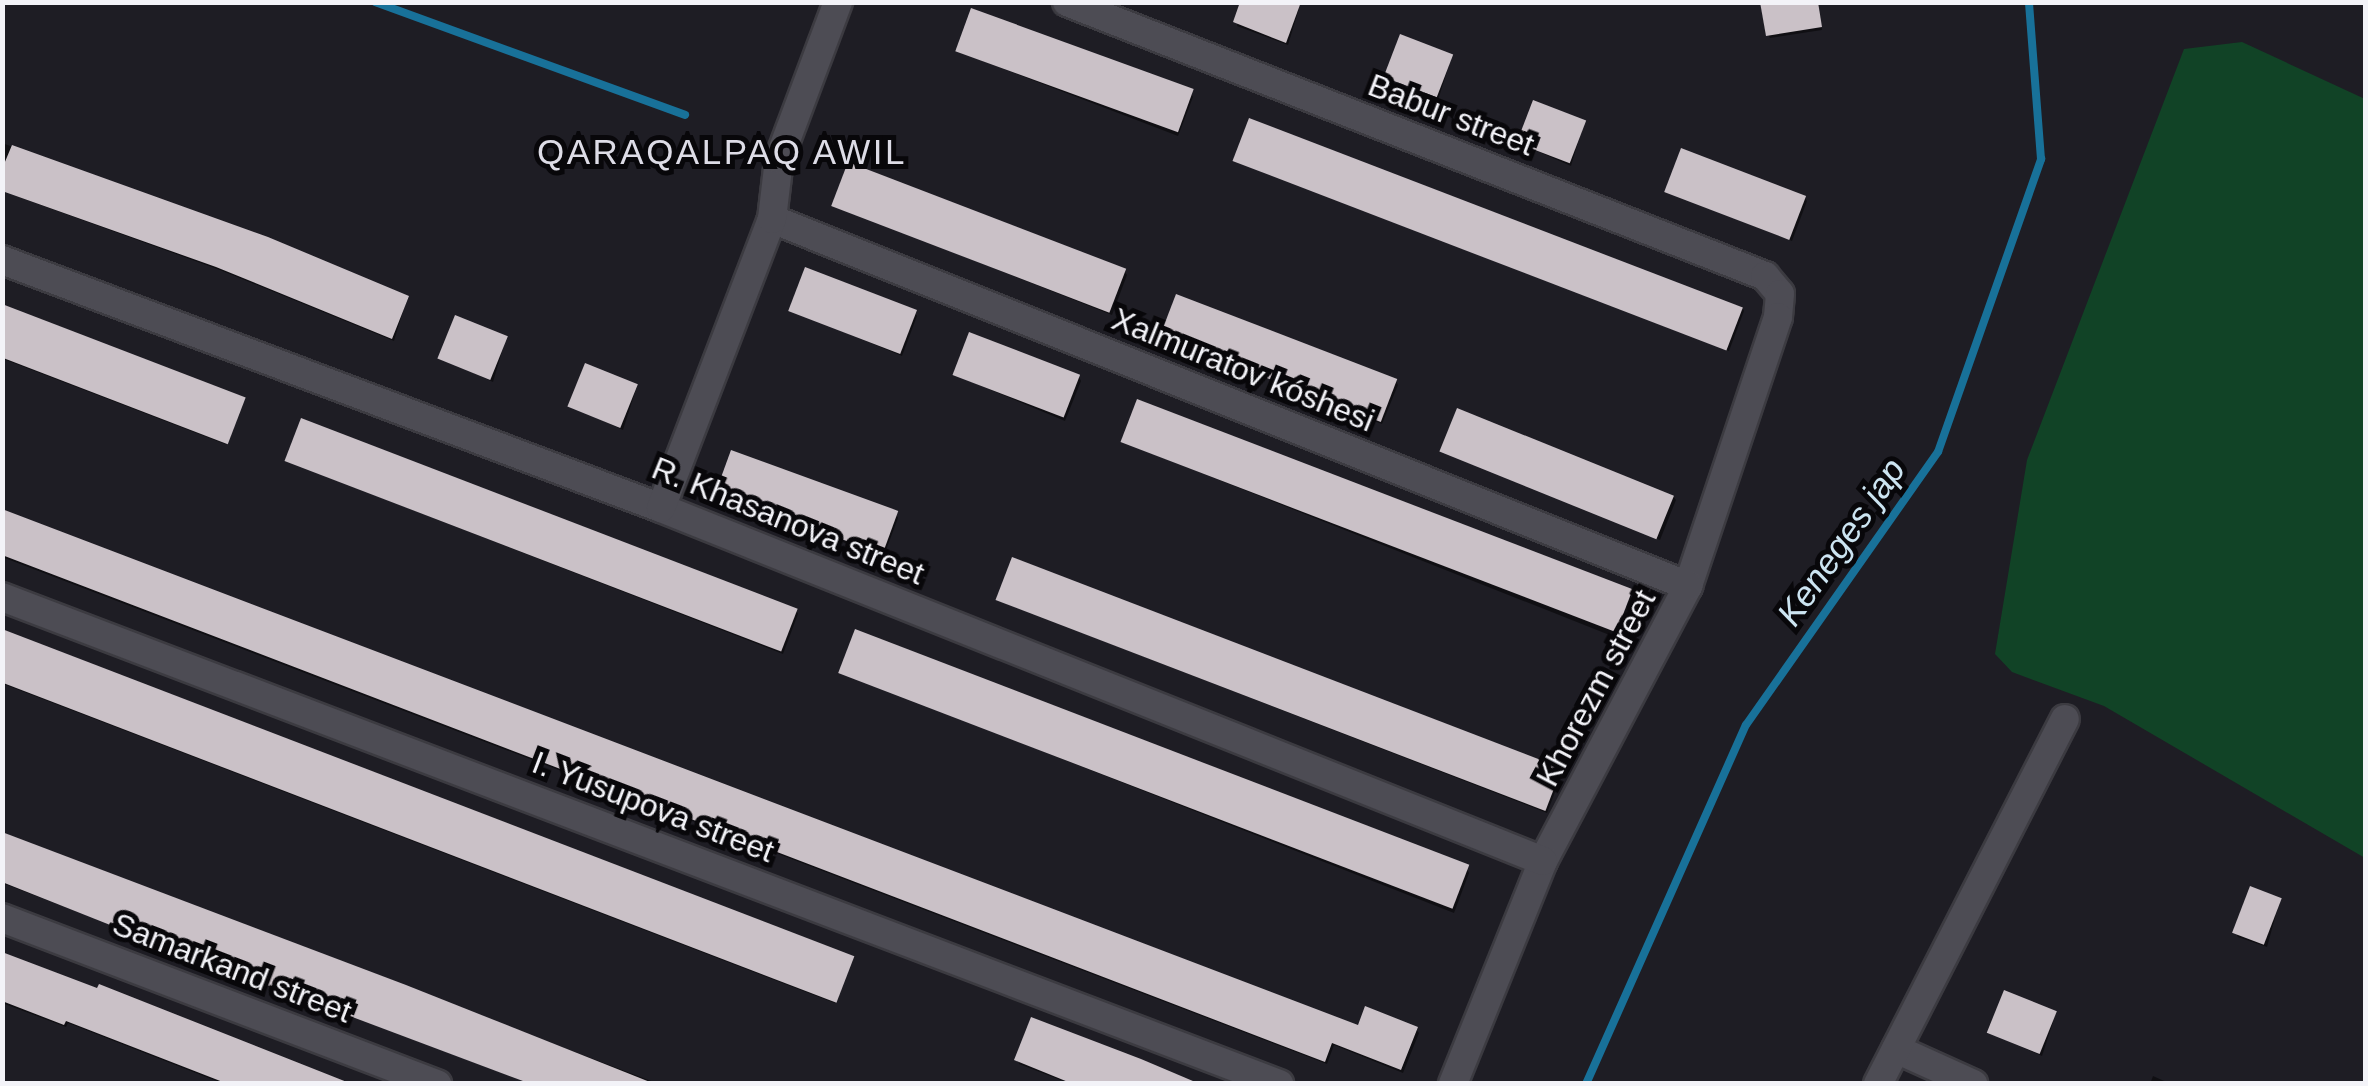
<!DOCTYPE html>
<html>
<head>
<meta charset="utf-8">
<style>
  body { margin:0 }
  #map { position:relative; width:2368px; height:1086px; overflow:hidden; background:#1e1d24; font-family:Helvetica,sans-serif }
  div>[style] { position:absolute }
  .green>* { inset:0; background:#114326 }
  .shadow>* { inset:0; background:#0007; transform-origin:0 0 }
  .stream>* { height:8px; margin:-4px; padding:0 4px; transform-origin:4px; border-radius:4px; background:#187199 }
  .building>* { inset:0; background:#cac1c7; transform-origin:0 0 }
  .roads { filter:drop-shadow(2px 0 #3c3b41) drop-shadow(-2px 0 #3c3b41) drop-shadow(0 2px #3c3b41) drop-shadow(0 -2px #3c3b41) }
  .minor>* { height:28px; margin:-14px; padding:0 14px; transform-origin:14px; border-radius:14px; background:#4d4c54 }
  span { translate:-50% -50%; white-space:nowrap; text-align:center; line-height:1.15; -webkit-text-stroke:10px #08070a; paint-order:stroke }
  .street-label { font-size:32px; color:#f3f3f8 }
  .neighbourhood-label { font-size:35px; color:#dddce6; letter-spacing:2.5px }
  .water-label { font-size:35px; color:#cce4f1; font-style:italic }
  .frame { position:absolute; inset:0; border:5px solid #f3f3f8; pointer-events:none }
</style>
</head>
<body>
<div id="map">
  <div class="green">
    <div style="clip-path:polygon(2242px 42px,2365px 99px,2365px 858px,2104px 706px,2012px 672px,1995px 654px,2027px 460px,2184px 49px)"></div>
  </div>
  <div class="shadow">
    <div style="clip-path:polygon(1243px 2px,1301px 2px,1288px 45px,1237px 26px)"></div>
    <div style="clip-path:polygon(1818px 2px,1822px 30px,1770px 38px,1768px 35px)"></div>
    <div style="clip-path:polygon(957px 51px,1191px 93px,1193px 97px,1178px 136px)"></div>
    <div style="clip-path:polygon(1452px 56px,1438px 100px,1386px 77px)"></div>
    <div style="clip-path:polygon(1584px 122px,1571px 166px,1519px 143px)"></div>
    <div style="clip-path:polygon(2px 143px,267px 239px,407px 298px,394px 341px,220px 270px,2px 191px)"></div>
    <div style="clip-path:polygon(1235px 161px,1742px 307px,1744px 311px,1729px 351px)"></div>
    <div style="clip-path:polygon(1667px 192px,1805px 198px,1807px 201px,1792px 241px)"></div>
    <div style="clip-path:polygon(834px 205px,1125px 272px,1127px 275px,1112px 315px)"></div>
    <div style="left:2px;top:306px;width:259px;height:49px;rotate:21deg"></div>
    <div style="clip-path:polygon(791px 310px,915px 313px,917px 316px,902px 356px)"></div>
    <div style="clip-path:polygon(1163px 337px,1396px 381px,1398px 385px,1382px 424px)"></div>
    <div style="clip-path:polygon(506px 338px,493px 382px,441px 358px)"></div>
    <div style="clip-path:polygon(955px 375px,1079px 377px,1081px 381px,1065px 421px)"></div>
    <div style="clip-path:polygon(637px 386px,623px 430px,571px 406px)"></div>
    <div style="clip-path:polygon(1123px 442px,1630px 595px,1632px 599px,1617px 638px)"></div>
    <div style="clip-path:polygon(1442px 451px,1673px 496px,1676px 500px,1660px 540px)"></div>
    <div style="clip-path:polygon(287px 461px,796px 610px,798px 614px,783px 654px)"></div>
    <div style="clip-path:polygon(718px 493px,896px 514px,898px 518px,883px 558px)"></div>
    <div style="clip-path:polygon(2px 511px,1359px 1028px,1416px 1029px,1419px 1033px,1403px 1073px,1334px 1045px,1327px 1064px,2px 557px)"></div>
    <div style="clip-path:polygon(998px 600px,1560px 770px,1562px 774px,1547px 813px)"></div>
    <div style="left:2px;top:632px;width:911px;height:48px;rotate:21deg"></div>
    <div style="clip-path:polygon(841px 672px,1467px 869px,1469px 873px,1454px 913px)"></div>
    <div style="clip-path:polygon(2px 834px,659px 1084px,531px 1084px,2px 883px)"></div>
    <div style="clip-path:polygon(2280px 900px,2267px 947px,2238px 937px,2236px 933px)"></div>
    <div style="clip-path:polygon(2px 953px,351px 1084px,224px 1084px,68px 1023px,66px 1027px,2px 1003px)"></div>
    <div style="clip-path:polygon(2056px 1013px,2042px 1056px,1990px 1033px)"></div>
    <div style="clip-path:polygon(1032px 1020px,1199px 1084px,1071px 1084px,1019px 1064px)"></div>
    <div style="clip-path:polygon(2153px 1076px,2171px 1084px,2150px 1084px)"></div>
  </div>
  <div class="stream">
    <div style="left:375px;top:2px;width:330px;rotate:20deg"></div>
    <div style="left:1586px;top:1084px;width:393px;rotate:-66deg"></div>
    <div style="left:1746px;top:725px;width:334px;rotate:-54.9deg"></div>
    <div style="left:1938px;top:452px;width:311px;rotate:-70.6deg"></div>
    <div style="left:2041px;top:159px;width:157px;rotate:-94.4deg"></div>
  </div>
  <div class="building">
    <div style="clip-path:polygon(1240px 2px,1301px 2px,1286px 43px,1233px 22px)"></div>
    <div style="clip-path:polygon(1760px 2px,1818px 2px,1822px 27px,1766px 36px)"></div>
    <div style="left:971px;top:8px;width:237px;height:46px;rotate:20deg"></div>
    <div style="left:1400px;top:34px;width:57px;height:46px;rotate:21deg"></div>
    <div style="left:1533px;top:100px;width:57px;height:46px;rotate:21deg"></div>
    <div style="left:1249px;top:118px;width:529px;height:46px;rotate:21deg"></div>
    <div style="clip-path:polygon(12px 145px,268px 237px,409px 296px,392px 339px,216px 267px,2px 191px,2px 169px)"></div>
    <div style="left:1681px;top:148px;width:134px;height:47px;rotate:21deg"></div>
    <div style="left:848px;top:162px;width:298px;height:47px;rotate:21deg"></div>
    <div style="left:805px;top:267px;width:120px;height:47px;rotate:21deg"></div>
    <div style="left:1176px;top:294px;width:237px;height:46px;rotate:21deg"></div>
    <div style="left:2px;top:304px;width:261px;height:50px;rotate:21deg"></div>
    <div style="left:455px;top:315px;width:57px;height:47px;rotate:22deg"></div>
    <div style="left:969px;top:332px;width:119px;height:46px;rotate:21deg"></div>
    <div style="left:585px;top:363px;width:57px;height:47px;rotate:22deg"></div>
    <div style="left:1137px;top:399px;width:531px;height:46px;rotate:21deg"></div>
    <div style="left:1457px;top:408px;width:234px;height:47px;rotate:22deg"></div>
    <div style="left:301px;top:418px;width:532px;height:46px;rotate:21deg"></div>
    <div style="left:731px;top:450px;width:178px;height:46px;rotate:20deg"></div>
    <div style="clip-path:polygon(2px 509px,1358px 1025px,1365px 1006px,1418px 1027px,1401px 1070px,1332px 1043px,1325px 1062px,2px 555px)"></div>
    <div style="left:1012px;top:557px;width:589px;height:46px;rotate:21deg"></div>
    <div style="left:2px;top:629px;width:913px;height:50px;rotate:21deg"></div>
    <div style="left:855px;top:629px;width:658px;height:47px;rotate:21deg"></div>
    <div style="clip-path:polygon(2px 832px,406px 985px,655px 1084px,531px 1084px,163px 946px,2px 882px)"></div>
    <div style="left:2250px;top:886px;width:34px;height:50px;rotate:21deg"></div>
    <div style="clip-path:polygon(2px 952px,97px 988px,99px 984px,352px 1084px,228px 1084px,66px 1021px,64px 1025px,2px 1001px)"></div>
    <div style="left:2004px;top:990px;width:57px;height:46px;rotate:22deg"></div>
    <div style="clip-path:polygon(1031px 1017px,1141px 1059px,1200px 1084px,1073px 1084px,1014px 1060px)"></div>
  </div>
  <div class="roads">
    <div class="minor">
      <div style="left:1067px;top:2px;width:750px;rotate:21.43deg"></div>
      <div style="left:1765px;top:276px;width:23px;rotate:50deg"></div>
      <div style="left:1780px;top:294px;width:23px;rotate:95deg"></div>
      <div style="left:1778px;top:317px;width:284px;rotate:108.5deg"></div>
      <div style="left:1688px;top:586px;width:311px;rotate:117.8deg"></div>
      <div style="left:1543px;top:861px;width:240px;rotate:112deg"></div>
      <div style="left:772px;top:219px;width:987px;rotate:21.83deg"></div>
      <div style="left:2px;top:260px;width:704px;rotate:20.62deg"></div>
      <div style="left:661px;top:508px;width:950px;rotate:21.81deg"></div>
      <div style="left:661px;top:508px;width:310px;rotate:-69deg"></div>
      <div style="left:772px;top:219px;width:60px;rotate:-83.3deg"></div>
      <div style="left:779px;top:159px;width:168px;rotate:-69.4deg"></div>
      <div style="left:2px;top:597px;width:1367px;rotate:20.87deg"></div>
      <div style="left:2px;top:918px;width:466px;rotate:20.9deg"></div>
      <div style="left:1896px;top:1049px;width:85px;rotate:24.4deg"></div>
      <div style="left:1878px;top:1084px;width:410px;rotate:-62.9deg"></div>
    </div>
  </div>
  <div class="street-label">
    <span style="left:1451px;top:115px;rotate:21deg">Babur street</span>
    <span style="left:1243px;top:370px;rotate:22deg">Xalmuratov kóshesi</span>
    <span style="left:788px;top:521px;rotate:22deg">R. Khasanova street</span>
    <span style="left:1596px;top:688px;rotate:-62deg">Khorezm street</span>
    <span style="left:653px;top:807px;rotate:21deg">I. Yusupova street</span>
    <span style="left:232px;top:968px;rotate:21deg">Samarkand street</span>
  </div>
  <div class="neighbourhood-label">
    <span style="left:722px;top:152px">QARAQALPAQ AWIL</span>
  </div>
  <div class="water-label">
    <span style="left:1841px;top:542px;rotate:-55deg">Keneges jap</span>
  </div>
  <div class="frame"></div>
</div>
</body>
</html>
